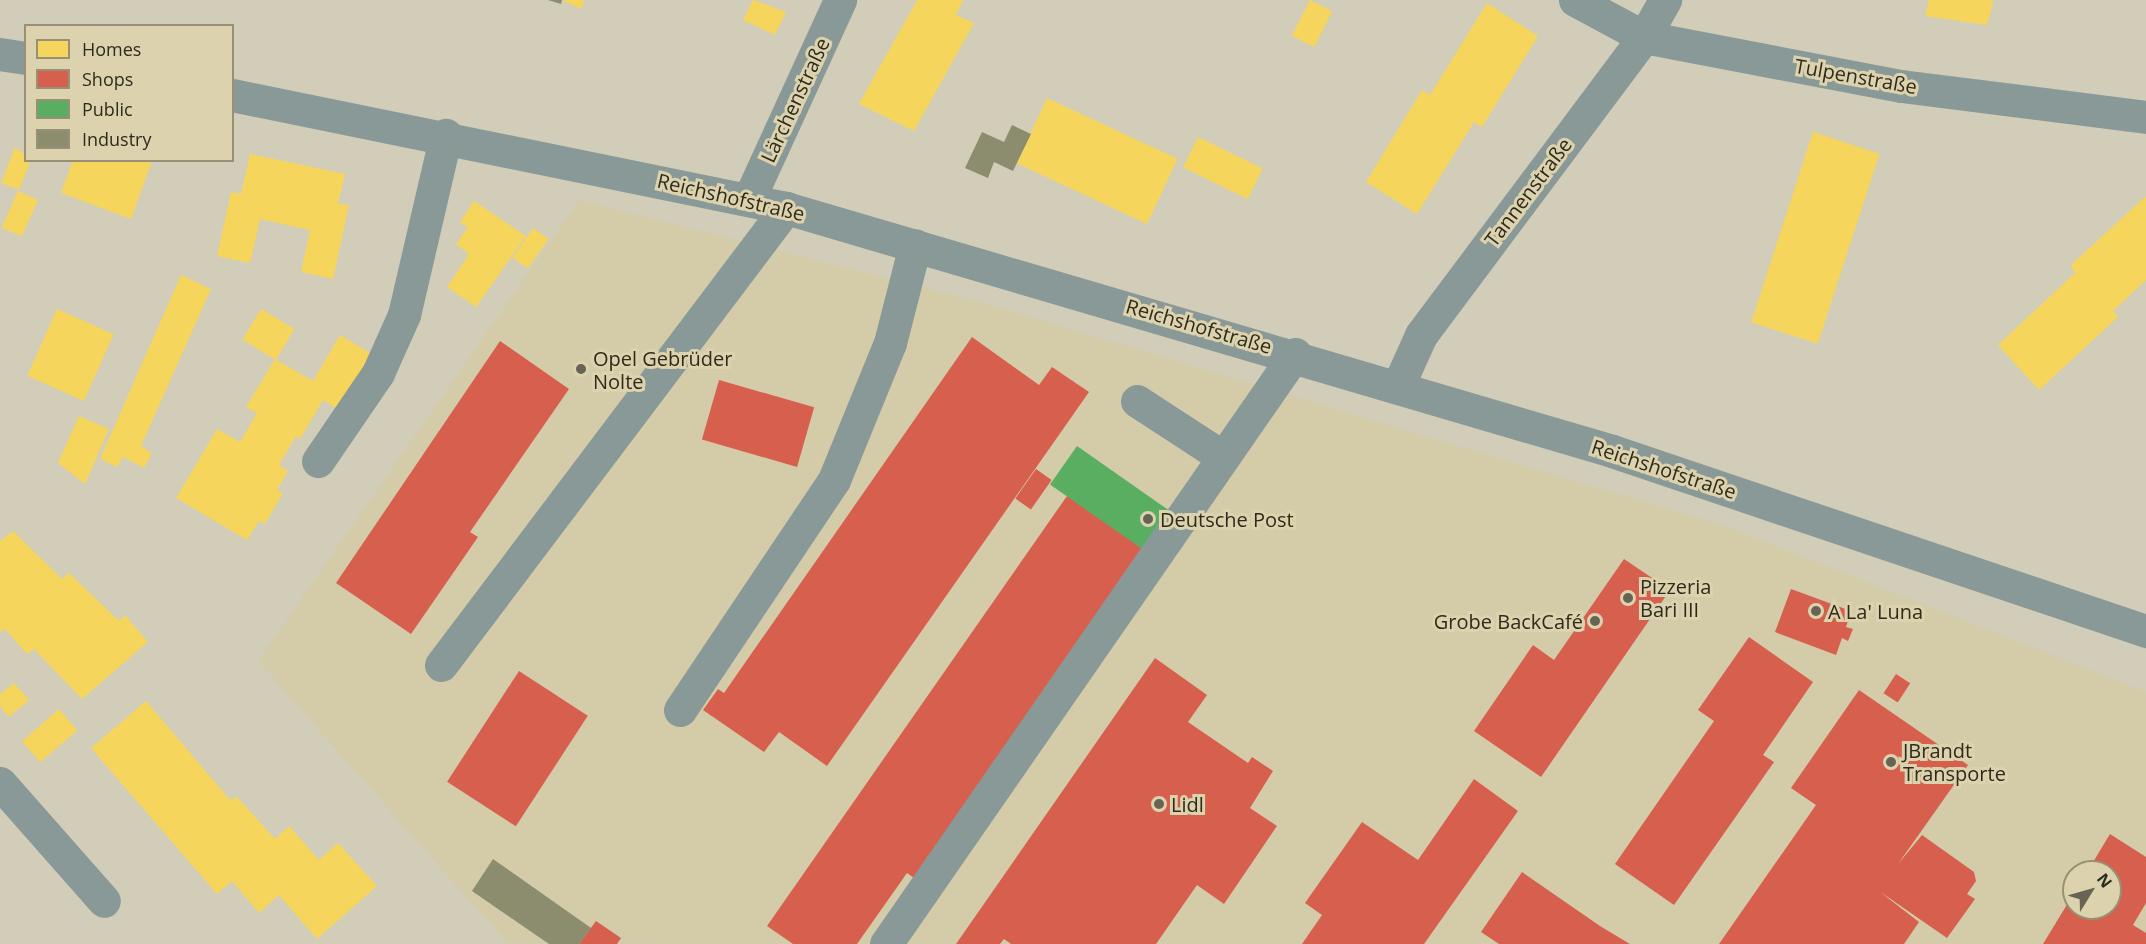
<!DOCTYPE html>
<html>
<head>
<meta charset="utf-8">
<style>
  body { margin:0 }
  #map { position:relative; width:2146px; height:944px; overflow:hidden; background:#d2cdb8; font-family:"Open Sans",sans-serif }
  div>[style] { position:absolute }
  .built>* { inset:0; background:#d4cba9 }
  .homes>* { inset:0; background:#f6d55c; transform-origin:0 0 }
  .shops>* { inset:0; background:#d6604d; transform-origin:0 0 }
  .public>* { inset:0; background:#5aae61; transform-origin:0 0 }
  .industry>* { inset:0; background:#8c8c6e }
  .minor>* { height:33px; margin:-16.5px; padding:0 16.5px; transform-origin:16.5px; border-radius:16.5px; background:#899998 }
  .dots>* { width:16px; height:16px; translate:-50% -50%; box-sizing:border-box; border:3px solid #dcd3ae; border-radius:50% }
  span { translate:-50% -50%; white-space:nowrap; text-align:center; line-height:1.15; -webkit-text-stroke:6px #dcd3ae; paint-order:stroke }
  .street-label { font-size:20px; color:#2f2b1c }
  .poi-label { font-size:20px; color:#2f2b1c }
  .left { translate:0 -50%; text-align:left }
  .right { translate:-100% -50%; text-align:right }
  .legend { position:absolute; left:24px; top:24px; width:210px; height:138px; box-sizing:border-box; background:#dcd3ae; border:2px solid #979074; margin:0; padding:8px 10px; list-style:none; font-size:18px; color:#2f2b1c }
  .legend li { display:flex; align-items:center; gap:12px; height:30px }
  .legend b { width:30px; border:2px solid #979074 }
  .north { position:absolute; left:2062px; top:860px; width:60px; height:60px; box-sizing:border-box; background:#dcd3ae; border:2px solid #979074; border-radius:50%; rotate:53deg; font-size:16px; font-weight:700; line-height:24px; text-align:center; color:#2f2b1c }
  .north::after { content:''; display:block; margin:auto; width:21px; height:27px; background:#686453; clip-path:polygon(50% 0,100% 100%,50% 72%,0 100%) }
</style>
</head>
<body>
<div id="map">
  <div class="built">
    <div style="clip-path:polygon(evenodd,579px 200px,977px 301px,1725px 526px,2146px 692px,2146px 944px,507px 943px,258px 661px,579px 200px,2074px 872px,2110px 872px,2110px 908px,2074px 908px,2074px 872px)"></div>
  </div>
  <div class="homes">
    <div style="clip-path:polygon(562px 0,584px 0,581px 9px)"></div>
    <div style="clip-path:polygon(753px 0,786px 12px,775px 35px,743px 20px)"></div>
    <div style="clip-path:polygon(917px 0,963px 0,956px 15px,974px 23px,914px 131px,859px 104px)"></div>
    <div style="left:1310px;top:0;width:25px;height:40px;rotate:27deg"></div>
    <div style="clip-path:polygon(1929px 0,1992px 0,1993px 3px,1987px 25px,1925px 16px)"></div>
    <div style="clip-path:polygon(1487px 3px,1538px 36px,1482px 127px,1474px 122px,1417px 214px,1366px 182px,1422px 90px,1430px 95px)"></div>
    <div style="left:1047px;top:98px;width:144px;height:72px;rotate:25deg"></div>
    <div style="left:1813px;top:132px;width:70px;height:200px;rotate:18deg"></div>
    <div style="left:1198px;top:137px;width:72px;height:34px;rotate:26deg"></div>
    <div style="clip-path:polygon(15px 147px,31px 160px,19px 190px,1px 183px)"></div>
    <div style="clip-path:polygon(250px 154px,345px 174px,338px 204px,349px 205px,333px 279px,301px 272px,310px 230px,260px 219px,250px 263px,217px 256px,231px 192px,241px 194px)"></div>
    <div style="clip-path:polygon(73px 160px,152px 161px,131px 219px,61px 193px)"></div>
    <div style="left:18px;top:191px;width:22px;height:40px;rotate:24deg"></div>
    <div style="clip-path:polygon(2146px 196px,2146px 280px,2113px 311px,2118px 317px,2039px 390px,1998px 345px,2075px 273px,2071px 265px)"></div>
    <div style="clip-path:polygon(474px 201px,526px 236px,476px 307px,447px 287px,469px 254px,456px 244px,468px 227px,460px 222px)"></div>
    <div style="left:533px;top:228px;width:19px;height:36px;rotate:35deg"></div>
    <div style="clip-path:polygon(181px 275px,211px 289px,141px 446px,152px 453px,144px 468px,123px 457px,117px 467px,100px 459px)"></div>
    <div style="left:57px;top:309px;width:62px;height:73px;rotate:24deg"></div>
    <div style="left:261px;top:309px;width:39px;height:36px;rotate:31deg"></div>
    <div style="clip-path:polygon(340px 335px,372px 354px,339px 410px,323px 400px,300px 439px,296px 436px,279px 465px,288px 471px,277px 490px,283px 493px,265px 524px,259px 521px,247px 540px,176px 498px,217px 429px,240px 442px,257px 413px,246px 407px,275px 359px,313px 381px)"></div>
    <div style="clip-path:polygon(79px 416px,109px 429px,85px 484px,58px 463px)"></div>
    <div style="clip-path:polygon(13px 531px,62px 579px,69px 573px,119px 621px,125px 615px,148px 642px,82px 699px,34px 649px,27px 654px,5px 629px,0 632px,0 541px)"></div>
    <div style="clip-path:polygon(14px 683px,29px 700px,9px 717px,0 706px,0 694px)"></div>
    <div style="clip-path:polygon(146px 701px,230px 800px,237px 797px,275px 839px,289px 826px,319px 860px,338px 843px,377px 886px,317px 939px,279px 895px,259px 913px,232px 881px,217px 894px,91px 748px)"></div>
    <div style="left:59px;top:709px;width:28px;height:49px;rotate:49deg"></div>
  </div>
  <div class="shops">
    <div style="clip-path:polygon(972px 337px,1039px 385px,1052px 367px,1089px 392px,827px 766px,779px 732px,764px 752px,703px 710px,718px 689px,724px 693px)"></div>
    <div style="clip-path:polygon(500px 341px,569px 389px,470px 532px,478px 537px,411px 634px,336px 583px)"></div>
    <div style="left:719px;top:380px;width:99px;height:62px;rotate:16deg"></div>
    <div style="left:1036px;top:469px;width:19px;height:36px;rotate:35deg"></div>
    <div style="clip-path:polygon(1067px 496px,1143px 548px,914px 878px,907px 873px,857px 944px,793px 944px,767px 926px)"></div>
    <div style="clip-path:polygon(1624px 559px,1670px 590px,1541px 777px,1474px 731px,1533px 645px,1554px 660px)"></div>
    <div style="clip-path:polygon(1791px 589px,1851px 611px,1846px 627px,1853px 629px,1848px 641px,1842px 638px,1836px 655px,1775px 632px)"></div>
    <div style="clip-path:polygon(1749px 637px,1813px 682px,1763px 755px,1774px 762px,1674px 905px,1615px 864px,1714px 721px,1698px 710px)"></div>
    <div style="clip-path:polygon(1155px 658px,1207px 695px,1188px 722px,1248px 763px,1252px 757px,1273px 771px,1250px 808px,1277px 826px,1224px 904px,1197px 885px,1156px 944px,1011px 944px,1004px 939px,1000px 944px,956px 944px)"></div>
    <div style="left:519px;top:671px;width:82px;height:132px;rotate:33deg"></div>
    <div style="left:1896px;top:674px;width:17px;height:23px;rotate:33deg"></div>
    <div style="clip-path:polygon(1859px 690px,1968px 765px,1898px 864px,1922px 835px,1974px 872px,1976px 881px,1967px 894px,1975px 899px,1947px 938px,1879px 891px,1919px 922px,1904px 944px,1719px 944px,1816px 805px,1791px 788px)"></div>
    <div style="clip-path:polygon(1474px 779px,1518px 811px,1424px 944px,1302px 944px,1322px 915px,1305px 903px,1362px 822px,1418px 860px)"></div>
    <div style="clip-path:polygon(2110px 834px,2146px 857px,2146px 903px,2133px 925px,2146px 933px,2146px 944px,2043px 944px,2074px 893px,2074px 908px,2110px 908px,2110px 872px,2087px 872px)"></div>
    <div style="clip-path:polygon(1522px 872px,1600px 926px,1630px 944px,1499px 944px,1481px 932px)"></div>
    <div style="clip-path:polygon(596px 921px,621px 938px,617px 944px,579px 944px)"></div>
  </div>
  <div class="public">
    <div style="left:1077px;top:446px;width:113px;height:47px;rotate:35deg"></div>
  </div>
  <div class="industry">
    <div style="clip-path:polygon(548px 0,562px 0,561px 4px)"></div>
    <div style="clip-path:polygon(1012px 125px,1031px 134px,1013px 171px,994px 162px,988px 178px,965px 168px,982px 132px,1004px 142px)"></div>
    <div style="clip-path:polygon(493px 859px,591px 928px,579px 944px,549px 944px,472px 891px)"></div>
  </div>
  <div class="minor">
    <div style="left:1575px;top:0;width:78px;rotate:28.2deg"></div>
    <div style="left:1644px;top:37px;width:262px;rotate:10.8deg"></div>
    <div style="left:1901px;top:86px;width:247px;rotate:7.2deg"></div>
    <div style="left:0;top:54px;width:26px;rotate:9deg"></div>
    <div style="left:232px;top:95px;width:565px;rotate:11.53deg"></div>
    <div style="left:786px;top:208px;width:861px;rotate:16.39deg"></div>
    <div style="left:1612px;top:451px;width:564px;rotate:18.63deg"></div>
    <div style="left:749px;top:199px;width:219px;rotate:-65.4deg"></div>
    <div style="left:1398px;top:386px;width:56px;rotate:-65.7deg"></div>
    <div style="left:1421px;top:335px;width:372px;rotate:-53.2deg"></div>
    <div style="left:1644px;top:37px;width:43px;rotate:-60.4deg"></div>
    <div style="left:1137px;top:401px;width:103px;rotate:33.1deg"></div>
    <div style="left:318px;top:461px;width:107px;rotate:-55.7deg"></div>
    <div style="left:378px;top:373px;width:64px;rotate:-65.9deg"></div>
    <div style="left:404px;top:315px;width:185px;rotate:-76.9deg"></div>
    <div style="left:441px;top:665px;width:573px;rotate:-52.95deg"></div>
    <div style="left:680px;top:710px;width:277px;rotate:-56.2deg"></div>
    <div style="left:834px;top:480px;width:148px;rotate:-67.8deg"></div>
    <div style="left:890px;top:343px;width:101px;rotate:-75.7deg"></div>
    <div style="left:0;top:783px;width:157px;rotate:48.6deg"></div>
    <div style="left:886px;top:944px;width:718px;rotate:-55.27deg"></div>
  </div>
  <div class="dots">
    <div style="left:581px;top:369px;background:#686453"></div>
    <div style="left:1148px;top:519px;background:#686453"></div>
    <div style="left:1628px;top:598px;background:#686453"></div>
    <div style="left:1816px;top:611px;background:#686453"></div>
    <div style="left:1595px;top:621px;background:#686453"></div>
    <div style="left:1891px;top:762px;background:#686453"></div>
    <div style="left:1159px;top:804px;background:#686453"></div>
  </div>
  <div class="street-label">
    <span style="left:1856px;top:76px;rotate:10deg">Tulpenstraße</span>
    <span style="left:795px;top:100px;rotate:-65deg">Lärchenstraße</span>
    <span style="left:1528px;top:192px;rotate:-53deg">Tannenstraße</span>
    <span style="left:731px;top:197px;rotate:13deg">Reichshofstraße</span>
    <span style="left:1199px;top:326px;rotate:16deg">Reichshofstraße</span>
    <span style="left:1664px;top:469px;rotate:18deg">Reichshofstraße</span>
  </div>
  <div class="poi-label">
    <span class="left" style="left:593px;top:370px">Opel Gebrüder<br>Nolte</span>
    <span class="left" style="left:1160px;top:519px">Deutsche Post</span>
    <span class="left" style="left:1640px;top:598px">Pizzeria<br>Bari III</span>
    <span class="left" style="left:1828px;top:611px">A La' Luna</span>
    <span class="right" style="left:1583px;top:621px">Grobe BackCafé</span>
    <span class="left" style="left:1903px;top:762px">JBrandt<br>Transporte</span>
    <span class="left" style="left:1171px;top:804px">Lidl</span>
  </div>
  <ul class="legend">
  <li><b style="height:16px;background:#f6d55c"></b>Homes</li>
  <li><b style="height:16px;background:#d6604d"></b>Shops</li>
  <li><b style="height:16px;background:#5aae61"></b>Public</li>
  <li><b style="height:16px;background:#8c8c6e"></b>Industry</li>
  </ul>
  <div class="north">N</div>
</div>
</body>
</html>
